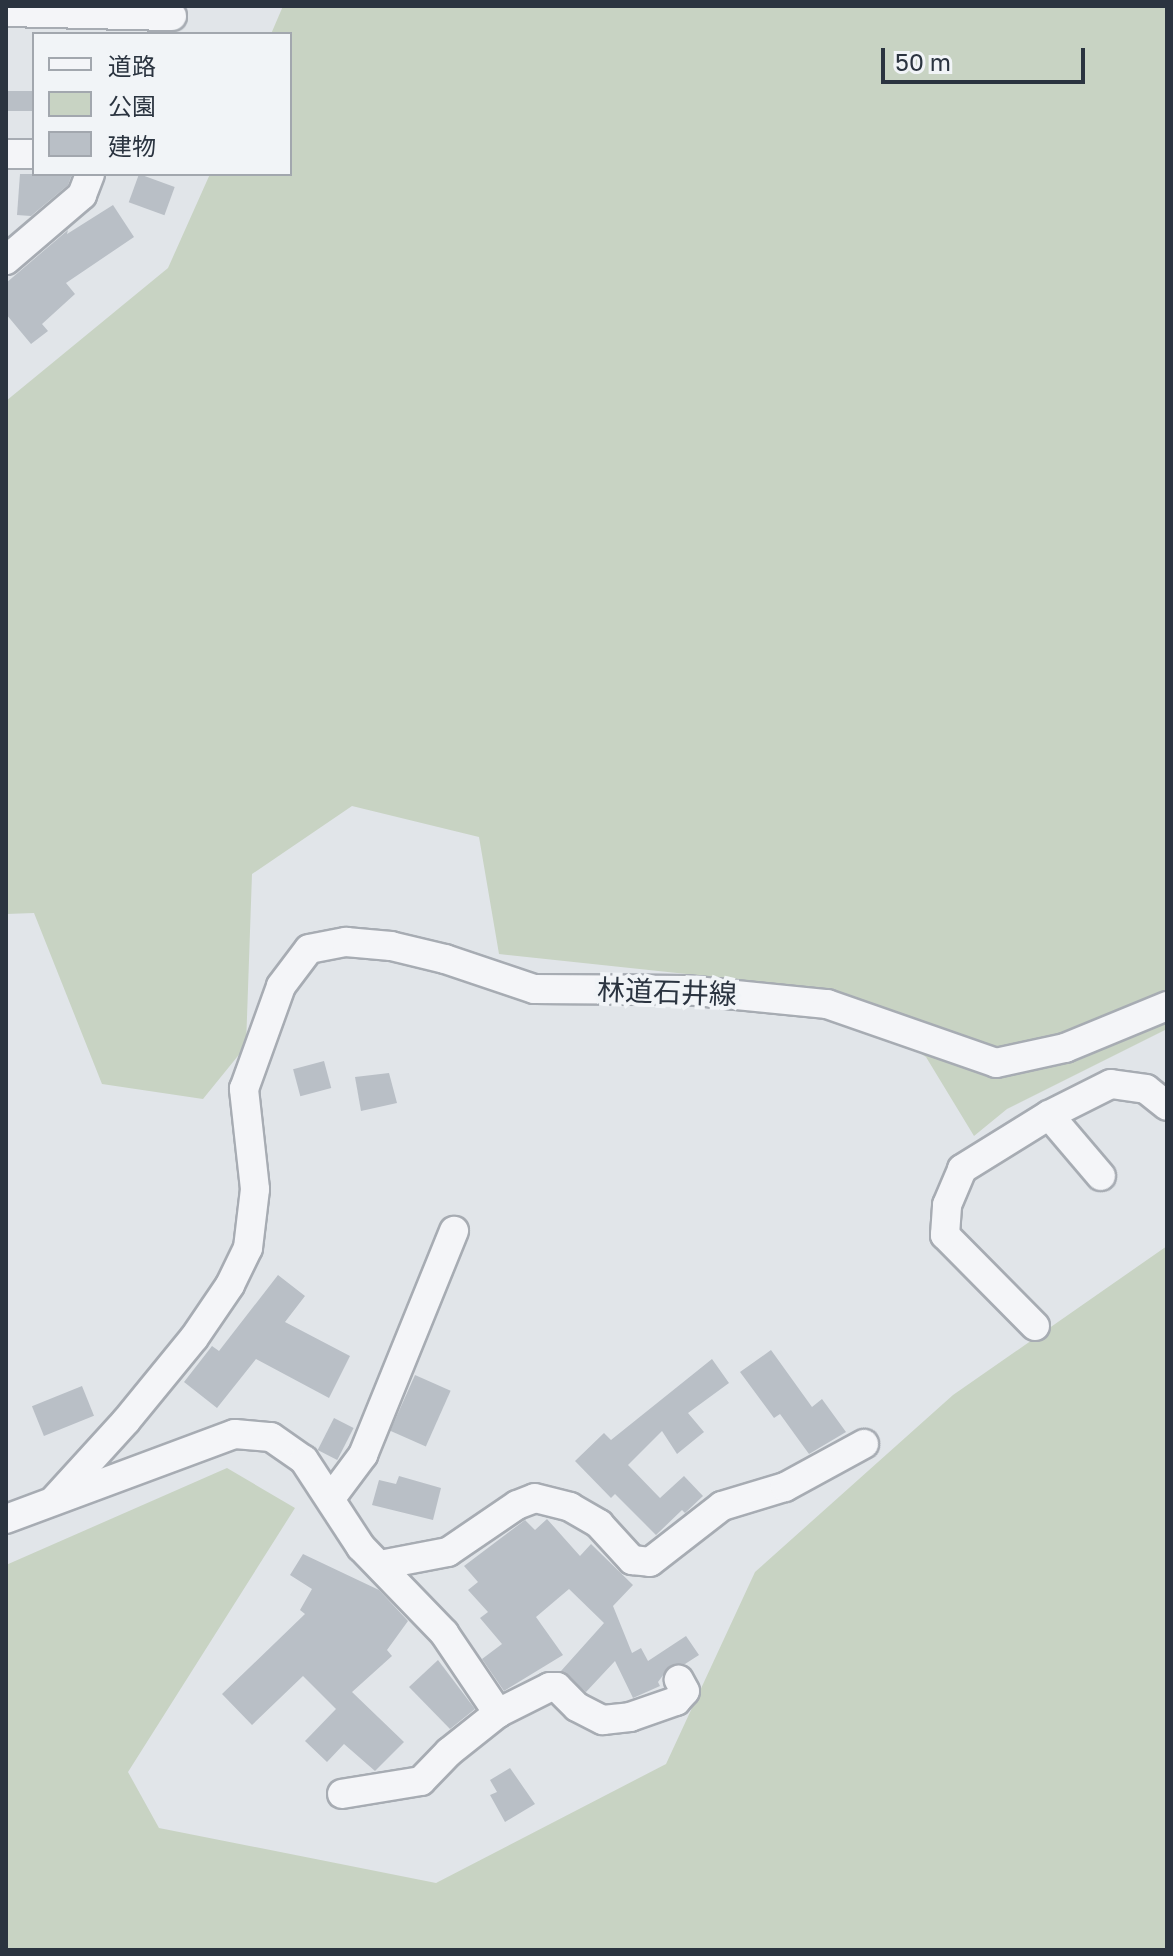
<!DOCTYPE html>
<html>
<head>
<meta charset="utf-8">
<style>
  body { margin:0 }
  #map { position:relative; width:1173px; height:1956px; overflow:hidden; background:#e1e5e9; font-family:"Golos Text","Noto Sans JP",sans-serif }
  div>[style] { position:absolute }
  .green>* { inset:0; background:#c8d3c3 }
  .building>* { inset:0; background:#b9bfc6; transform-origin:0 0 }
  .roads { filter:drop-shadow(2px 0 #a7acb3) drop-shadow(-2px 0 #a7acb3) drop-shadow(0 2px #a7acb3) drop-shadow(0 -2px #a7acb3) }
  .minor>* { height:28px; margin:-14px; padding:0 14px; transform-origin:14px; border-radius:14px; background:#f4f5f8 }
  span { translate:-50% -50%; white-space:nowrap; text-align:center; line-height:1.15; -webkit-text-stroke:8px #f1f4f7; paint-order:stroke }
  .street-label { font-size:28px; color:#2b3440 }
  .frame { position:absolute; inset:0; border:8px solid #2b3440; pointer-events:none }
  .legend { position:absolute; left:32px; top:32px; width:260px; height:144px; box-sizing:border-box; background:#f1f4f7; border:2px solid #a2a7ae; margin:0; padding:10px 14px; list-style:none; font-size:24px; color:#2b3440 }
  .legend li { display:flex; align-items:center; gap:16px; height:40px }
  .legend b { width:40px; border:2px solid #a2a7ae }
  .scale { position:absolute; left:881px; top:48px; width:204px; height:36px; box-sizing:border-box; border:4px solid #2b3440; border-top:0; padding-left:10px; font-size:24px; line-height:28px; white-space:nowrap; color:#2b3440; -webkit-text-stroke:6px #f1f4f7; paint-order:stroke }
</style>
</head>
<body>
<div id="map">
  <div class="green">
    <div style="clip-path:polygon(283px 6px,1167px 6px,1167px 1029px,1007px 1109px,974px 1136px,926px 1057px,819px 988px,499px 954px,479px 837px,352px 806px,252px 874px,246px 1046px,203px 1099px,102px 1084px,34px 913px,6px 914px,6px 401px,168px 268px,210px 174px,290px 174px,290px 34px,271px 34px)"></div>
    <div style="clip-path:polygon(1167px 1246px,1167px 1950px,6px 1950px,6px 1565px,227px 1468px,295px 1508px,128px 1772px,159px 1828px,436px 1883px,666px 1764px,755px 1572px,953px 1395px)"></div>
  </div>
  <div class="building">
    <div style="left:6px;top:91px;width:28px;height:20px"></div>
    <div style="clip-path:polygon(20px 174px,72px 174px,68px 185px,31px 216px,17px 215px)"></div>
    <div style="left:139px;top:174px;width:38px;height:30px;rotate:20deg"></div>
    <div style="clip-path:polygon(113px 205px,134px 237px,66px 283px,75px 294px,42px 324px,48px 331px,31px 344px,6px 314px,6px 283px,68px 230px,67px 234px)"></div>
    <div style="left:324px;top:1061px;width:28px;height:32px;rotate:75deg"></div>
    <div style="clip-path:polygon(389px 1073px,397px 1103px,361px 1111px,355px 1077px)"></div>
    <div style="clip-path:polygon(278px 1275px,305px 1296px,285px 1322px,350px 1356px,329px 1398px,256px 1359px,217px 1408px,184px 1382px,212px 1346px,219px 1351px)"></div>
    <div style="clip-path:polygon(771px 1350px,812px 1407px,822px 1399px,846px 1432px,809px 1454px,780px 1414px,774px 1418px,740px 1372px)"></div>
    <div style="clip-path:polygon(712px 1359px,729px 1383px,688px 1413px,704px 1432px,677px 1454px,662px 1431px,628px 1465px,660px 1498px,684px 1476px,703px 1496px,685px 1513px,682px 1510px,656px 1535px,615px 1494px,611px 1498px,575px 1461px,604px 1433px,611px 1440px)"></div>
    <div style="left:415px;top:1375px;width:39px;height:61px;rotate:24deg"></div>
    <div style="left:82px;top:1386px;width:32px;height:54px;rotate:68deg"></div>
    <div style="left:334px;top:1418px;width:22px;height:36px;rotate:27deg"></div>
    <div style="clip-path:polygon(399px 1476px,441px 1488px,433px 1520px,372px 1505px,379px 1480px,396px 1484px)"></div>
    <div style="clip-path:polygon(547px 1519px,580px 1556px,591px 1544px,633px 1585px,613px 1606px,632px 1653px,641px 1648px,648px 1661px,686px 1636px,699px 1655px,685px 1664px,670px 1666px,658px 1682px,660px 1686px,633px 1698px,615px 1661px,586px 1692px,561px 1671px,604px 1623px,569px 1589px,536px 1617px,563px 1655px,504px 1691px,482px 1659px,502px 1644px,480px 1618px,488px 1612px,468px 1590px,478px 1582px,464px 1566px,525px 1520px,535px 1530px)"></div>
    <div style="clip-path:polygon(303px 1554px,379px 1590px,408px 1621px,387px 1650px,392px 1656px,352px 1692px,404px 1742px,375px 1771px,344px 1744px,327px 1762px,305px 1741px,336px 1709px,303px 1676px,252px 1725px,222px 1694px,305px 1614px,300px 1610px,312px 1589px,290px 1575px)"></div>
    <div style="clip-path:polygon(438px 1660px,475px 1709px,450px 1729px,409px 1687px)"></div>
    <div style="clip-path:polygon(510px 1768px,535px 1804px,505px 1822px,490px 1795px,497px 1792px,490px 1780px)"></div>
  </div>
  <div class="roads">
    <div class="minor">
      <div style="left:6px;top:12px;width:166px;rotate:1.4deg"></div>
      <div style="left:6px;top:154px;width:28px"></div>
      <div style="left:6px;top:260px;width:100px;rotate:-40.5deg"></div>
      <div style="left:82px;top:195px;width:22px;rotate:-69deg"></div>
      <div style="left:1049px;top:1115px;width:80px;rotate:49.6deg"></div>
      <div style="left:1035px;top:1326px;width:128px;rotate:-134.7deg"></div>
      <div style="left:945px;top:1235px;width:30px;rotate:-86deg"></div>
      <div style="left:947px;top:1205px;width:39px;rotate:-67deg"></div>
      <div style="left:962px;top:1169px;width:102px;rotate:-31.8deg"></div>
      <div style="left:1049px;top:1115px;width:69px;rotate:-26.6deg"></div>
      <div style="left:1111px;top:1084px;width:35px;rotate:8deg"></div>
      <div style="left:1146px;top:1089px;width:27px;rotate:39deg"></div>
      <div style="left:331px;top:1498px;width:54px;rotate:-53.3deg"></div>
      <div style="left:363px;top:1455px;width:242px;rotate:-67.9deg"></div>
      <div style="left:55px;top:1499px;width:105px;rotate:-47.7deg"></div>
      <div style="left:126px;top:1421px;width:107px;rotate:-50.7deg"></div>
      <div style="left:194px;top:1338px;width:64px;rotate:-55.8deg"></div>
      <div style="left:230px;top:1285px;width:41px;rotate:-64.1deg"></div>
      <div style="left:248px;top:1248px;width:59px;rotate:-83.2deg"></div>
      <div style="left:255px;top:1189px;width:101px;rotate:-96.3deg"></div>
      <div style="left:244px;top:1089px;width:109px;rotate:-70.2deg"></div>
      <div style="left:281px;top:986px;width:46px;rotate:-52.9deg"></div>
      <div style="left:309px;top:949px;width:38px;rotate:-11deg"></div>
      <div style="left:346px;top:942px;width:45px;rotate:5.1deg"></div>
      <div style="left:391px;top:946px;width:56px;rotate:13.5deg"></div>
      <div style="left:445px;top:959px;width:94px;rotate:18.6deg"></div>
      <div style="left:534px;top:989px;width:152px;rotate:0.4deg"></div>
      <div style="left:686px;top:990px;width:142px;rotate:5.7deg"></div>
      <div style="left:827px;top:1004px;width:179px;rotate:19.2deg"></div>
      <div style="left:996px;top:1063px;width:71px;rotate:-12.3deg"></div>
      <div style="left:1065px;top:1048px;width:110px;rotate:-22.4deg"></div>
      <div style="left:6px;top:1519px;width:244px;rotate:-20.4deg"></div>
      <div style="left:235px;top:1434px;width:36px;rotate:5deg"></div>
      <div style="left:271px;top:1437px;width:40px;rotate:34.9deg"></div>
      <div style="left:304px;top:1460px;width:104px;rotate:56.8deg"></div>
      <div style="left:361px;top:1547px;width:120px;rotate:46deg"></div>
      <div style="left:444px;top:1633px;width:97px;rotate:56deg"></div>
      <div style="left:498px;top:1713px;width:63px;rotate:141.5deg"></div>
      <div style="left:449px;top:1752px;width:40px;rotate:134deg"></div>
      <div style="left:421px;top:1781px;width:80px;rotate:170.7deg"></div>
      <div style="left:380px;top:1565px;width:69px;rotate:-10.8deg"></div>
      <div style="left:448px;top:1552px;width:83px;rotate:-34.3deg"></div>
      <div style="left:517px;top:1505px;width:19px;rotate:-21deg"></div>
      <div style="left:535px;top:1498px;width:36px;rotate:14deg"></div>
      <div style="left:570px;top:1507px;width:34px;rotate:30deg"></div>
      <div style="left:599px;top:1524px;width:49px;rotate:47.5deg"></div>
      <div style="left:632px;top:1560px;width:18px;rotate:6deg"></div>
      <div style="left:650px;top:1562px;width:91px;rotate:-37.9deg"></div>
      <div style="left:722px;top:1506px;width:66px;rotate:-16.8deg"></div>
      <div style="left:785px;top:1487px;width:90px;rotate:-28.6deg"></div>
      <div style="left:498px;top:1713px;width:58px;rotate:-26.6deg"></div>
      <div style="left:550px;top:1687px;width:7px"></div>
      <div style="left:557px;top:1687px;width:28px;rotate:45deg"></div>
      <div style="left:577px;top:1707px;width:29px;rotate:27deg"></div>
      <div style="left:603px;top:1720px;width:27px;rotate:-6deg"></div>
      <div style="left:630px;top:1717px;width:49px;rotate:-19.2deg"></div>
      <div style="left:676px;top:1701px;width:13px;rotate:-48deg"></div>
      <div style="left:685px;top:1691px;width:13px;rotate:-119deg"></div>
    </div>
  </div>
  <div class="street-label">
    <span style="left:667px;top:992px;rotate:2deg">林道石井線</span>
  </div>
  <div class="frame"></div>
  <ul class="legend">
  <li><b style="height:10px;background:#f4f5f8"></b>道路</li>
  <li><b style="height:22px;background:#c8d3c3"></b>公園</li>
  <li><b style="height:22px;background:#b9bfc6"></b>建物</li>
  </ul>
  <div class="scale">50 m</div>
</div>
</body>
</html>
